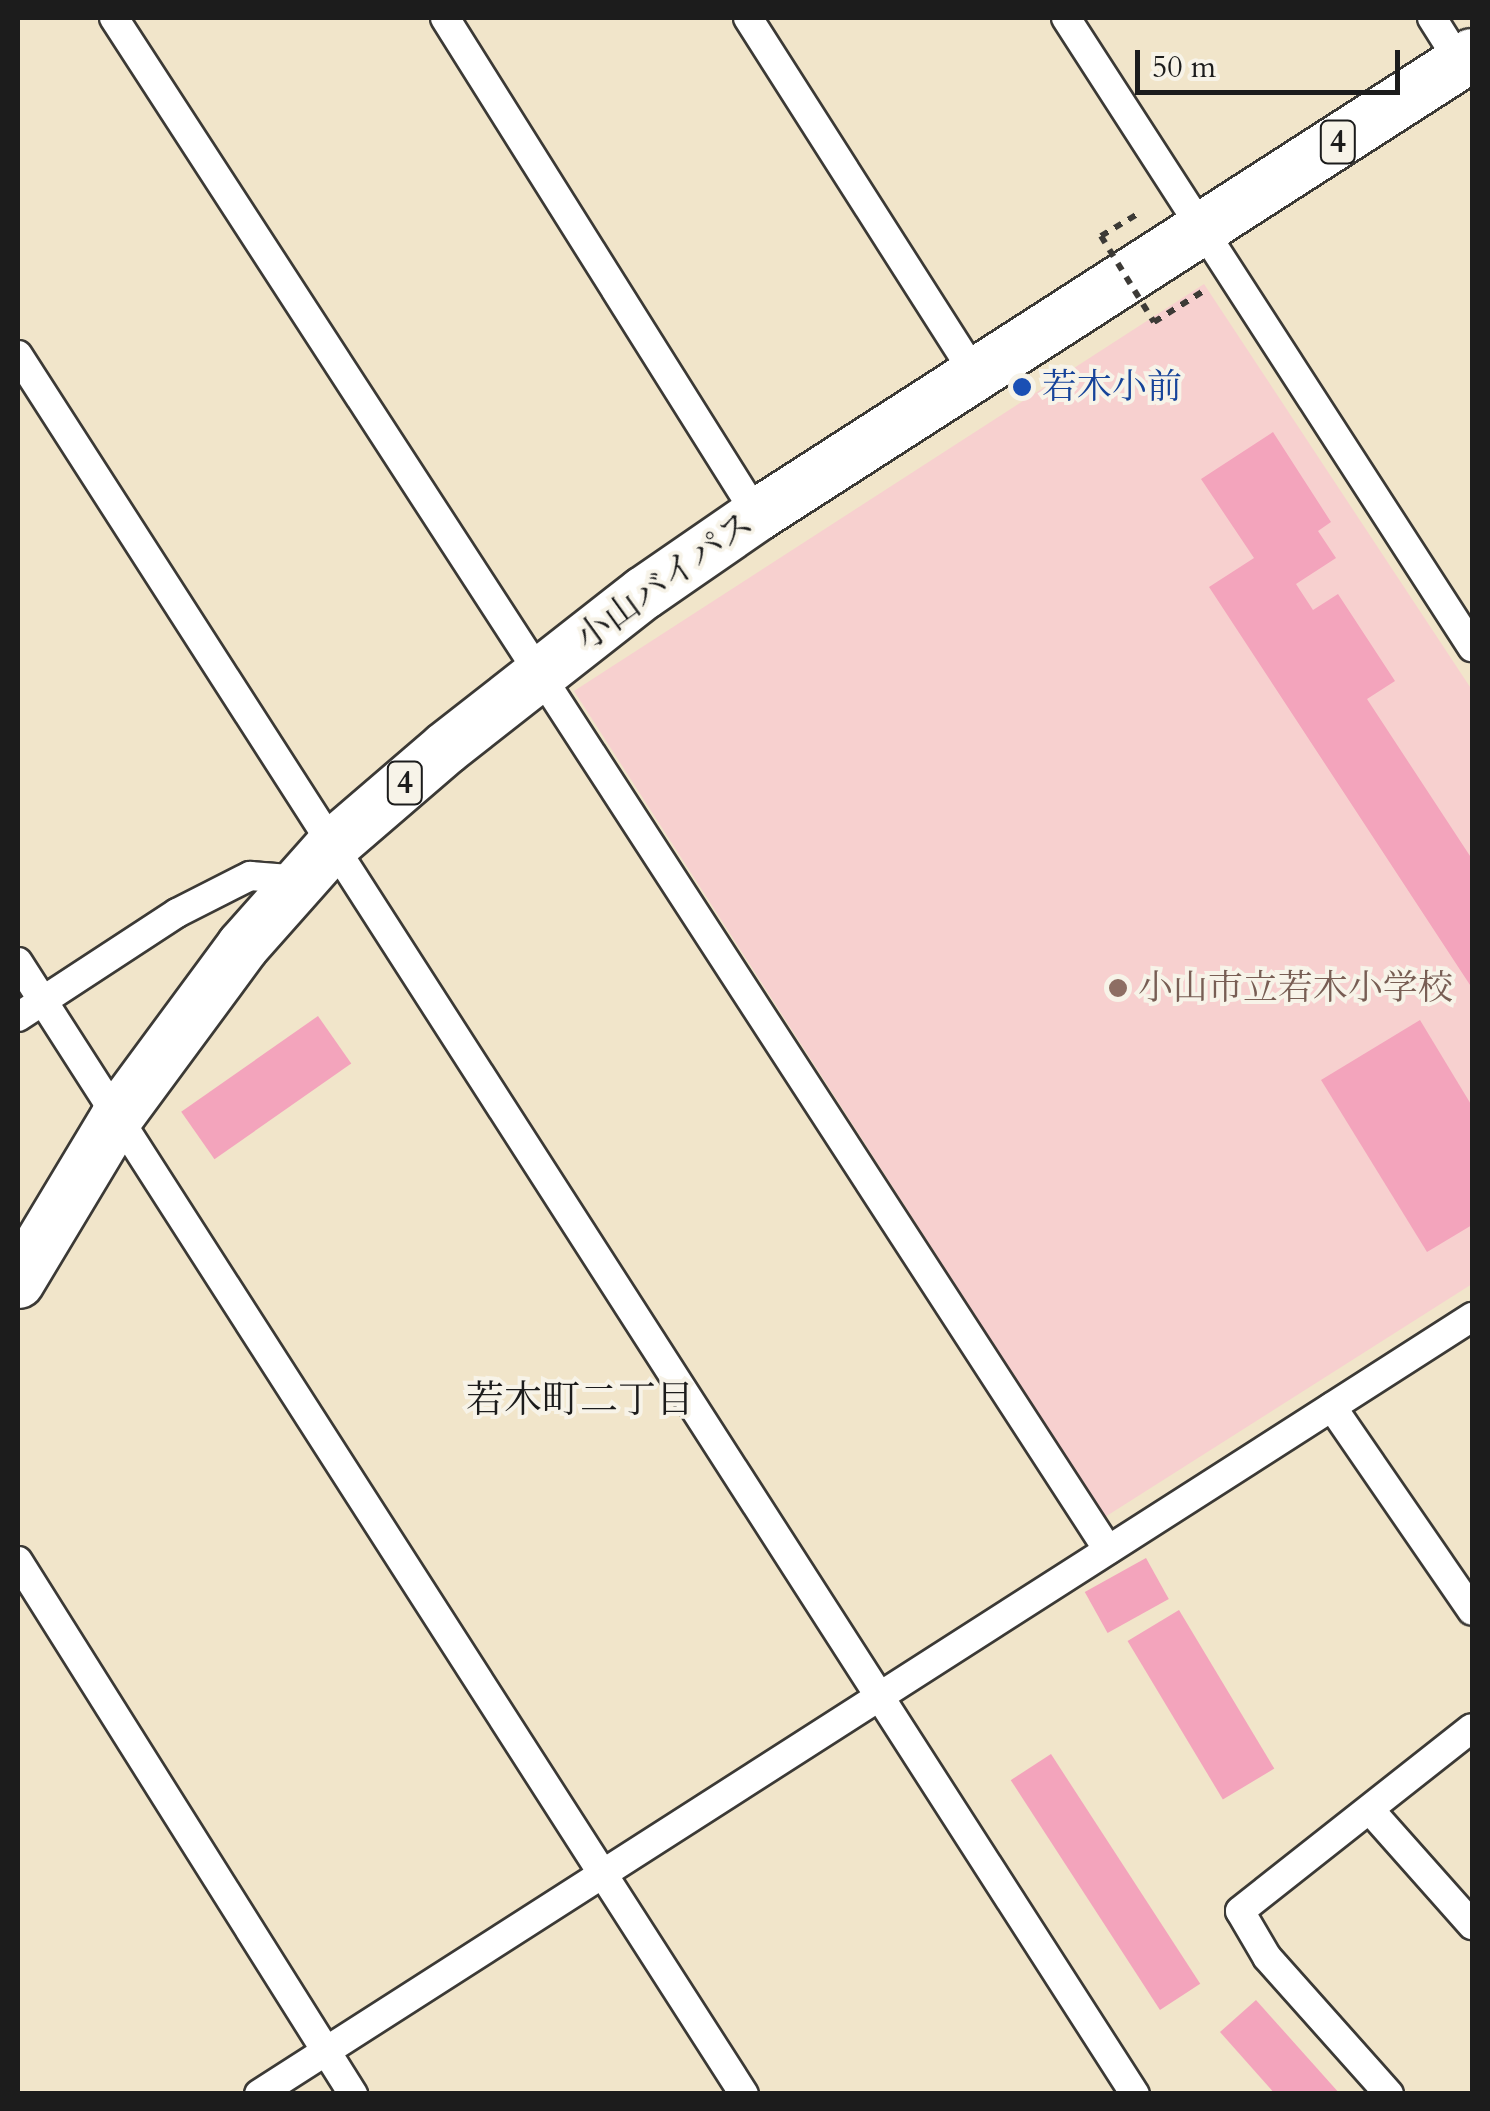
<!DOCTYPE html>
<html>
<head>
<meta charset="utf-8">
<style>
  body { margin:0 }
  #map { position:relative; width:1490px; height:2111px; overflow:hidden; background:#f1e5ca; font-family:Cardo,"Noto Serif JP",serif }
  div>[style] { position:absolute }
  .built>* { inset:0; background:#f7d0cf }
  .building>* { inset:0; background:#f3a4bc; transform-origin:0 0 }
  .path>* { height:6px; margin-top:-3px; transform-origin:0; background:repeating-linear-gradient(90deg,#3c3a36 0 8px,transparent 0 16px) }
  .roads { filter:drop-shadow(2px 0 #3c3a36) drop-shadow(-2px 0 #3c3a36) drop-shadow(0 2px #3c3a36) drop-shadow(0 -2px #3c3a36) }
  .street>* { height:28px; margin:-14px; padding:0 14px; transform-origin:14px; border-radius:14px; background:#fff }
  .highway>* { height:52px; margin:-26px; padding:0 26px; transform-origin:26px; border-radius:26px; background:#fff }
  .path-bridge>* { height:6px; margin-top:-3px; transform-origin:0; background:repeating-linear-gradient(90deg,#3c3a36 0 8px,transparent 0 16px) }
  .dots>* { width:28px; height:28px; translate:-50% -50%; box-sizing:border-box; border:5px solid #f7f3e8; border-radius:50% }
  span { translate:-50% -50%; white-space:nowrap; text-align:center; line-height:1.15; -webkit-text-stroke:8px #f7f3e8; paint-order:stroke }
  .shield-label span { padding:2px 8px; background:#f7f3e8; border:2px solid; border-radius:8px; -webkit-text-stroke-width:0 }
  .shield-label { font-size:32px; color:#1c1c1c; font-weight:700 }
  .transit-label { font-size:35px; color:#164399 }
  .left { translate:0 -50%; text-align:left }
  .street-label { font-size:35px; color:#1c1c1c }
  .education-label { font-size:35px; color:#785e54 }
  .neighbourhood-label { font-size:38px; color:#1c1c1c }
  .frame { position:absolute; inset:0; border:20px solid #1c1c1c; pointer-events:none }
  .scale { position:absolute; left:1135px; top:50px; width:265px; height:45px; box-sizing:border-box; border:5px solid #1c1c1c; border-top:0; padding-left:12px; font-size:30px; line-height:35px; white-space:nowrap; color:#1c1c1c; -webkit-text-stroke:8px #f7f3e8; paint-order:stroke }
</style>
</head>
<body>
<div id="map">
  <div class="built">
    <div style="clip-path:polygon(1204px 284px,1472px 690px,1472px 1284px,1105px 1517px,574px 691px)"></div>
  </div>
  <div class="building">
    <div style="clip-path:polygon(1273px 432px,1331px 522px,1318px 531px,1336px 558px,1296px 584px,1313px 610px,1338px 594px,1395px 681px,1367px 699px,1472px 859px,1472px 988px,1209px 587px,1254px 558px,1201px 479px)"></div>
    <div style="left:318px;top:1016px;width:58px;height:167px;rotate:55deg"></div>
    <div style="clip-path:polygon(1420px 1020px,1472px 1106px,1472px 1225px,1427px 1252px,1321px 1080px)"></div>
    <div style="left:1146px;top:1558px;width:47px;height:70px;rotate:61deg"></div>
    <div style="left:1179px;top:1610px;width:185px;height:60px;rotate:59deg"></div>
    <div style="left:1051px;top:1754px;width:274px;height:48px;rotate:57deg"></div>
    <div style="clip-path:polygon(1256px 2000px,1340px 2094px,1275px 2094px,1220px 2032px)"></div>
  </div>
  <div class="path">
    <div style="left:1101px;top:236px;width:47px;rotate:-31deg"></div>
    <div style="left:1154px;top:322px;width:60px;rotate:-32.1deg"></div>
  </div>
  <div class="roads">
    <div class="street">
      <div style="left:114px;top:18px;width:1826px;rotate:57.02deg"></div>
      <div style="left:445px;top:18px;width:587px;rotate:57.88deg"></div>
      <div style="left:748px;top:18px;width:421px;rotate:57.5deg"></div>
      <div style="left:1066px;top:18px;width:749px;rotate:57.16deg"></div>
      <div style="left:1432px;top:18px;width:64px;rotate:57.8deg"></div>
      <div style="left:18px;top:355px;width:2067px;rotate:57.29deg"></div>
      <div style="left:18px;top:962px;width:1345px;rotate:57.33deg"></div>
      <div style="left:18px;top:1017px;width:190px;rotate:-33.2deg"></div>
      <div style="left:177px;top:913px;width:82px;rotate:-26.9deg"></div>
      <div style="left:250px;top:876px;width:52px;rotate:4.4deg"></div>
      <div style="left:1332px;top:1407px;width:247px;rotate:55.5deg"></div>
      <div style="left:18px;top:1561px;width:630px;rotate:57.85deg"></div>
      <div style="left:1370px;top:1810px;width:154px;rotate:48.4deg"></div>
      <div style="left:259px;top:2094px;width:1441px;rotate:-32.64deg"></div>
      <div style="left:1389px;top:2094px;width:183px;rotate:-131.7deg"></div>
      <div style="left:1267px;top:1957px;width:53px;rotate:-120.4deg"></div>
      <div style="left:1240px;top:1911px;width:295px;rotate:-38.3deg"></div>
    </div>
    <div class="highway">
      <div style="left:18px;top:1282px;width:192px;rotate:-59deg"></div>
      <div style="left:117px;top:1117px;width:212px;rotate:-53.6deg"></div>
      <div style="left:243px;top:946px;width:132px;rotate:-48.4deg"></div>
      <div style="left:331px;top:847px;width:152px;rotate:-40.7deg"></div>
      <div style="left:446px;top:748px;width:251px;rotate:-38.1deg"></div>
      <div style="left:644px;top:593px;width:137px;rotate:-34.6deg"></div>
      <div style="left:757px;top:515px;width:850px;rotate:-32.76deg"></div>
    </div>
  </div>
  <div class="path-bridge">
    <div style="left:1101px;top:236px;width:101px;rotate:58.4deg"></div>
  </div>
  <div class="dots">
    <div style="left:1022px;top:387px;background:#1a4fb4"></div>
    <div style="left:1118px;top:988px;background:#8d6e63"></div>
  </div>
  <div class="shield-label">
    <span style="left:1338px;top:142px">4</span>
    <span style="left:405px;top:783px">4</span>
  </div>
  <div class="transit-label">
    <span class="left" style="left:1042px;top:387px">若木小前</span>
  </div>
  <div class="street-label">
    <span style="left:665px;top:581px;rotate:-36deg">小山バイパス</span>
  </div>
  <div class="education-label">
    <span class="left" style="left:1138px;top:988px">小山市立若木小学校</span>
  </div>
  <div class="neighbourhood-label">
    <span style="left:580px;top:1401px">若木町二丁目</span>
  </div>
  <div class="frame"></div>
  <div class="scale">50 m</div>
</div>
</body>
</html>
